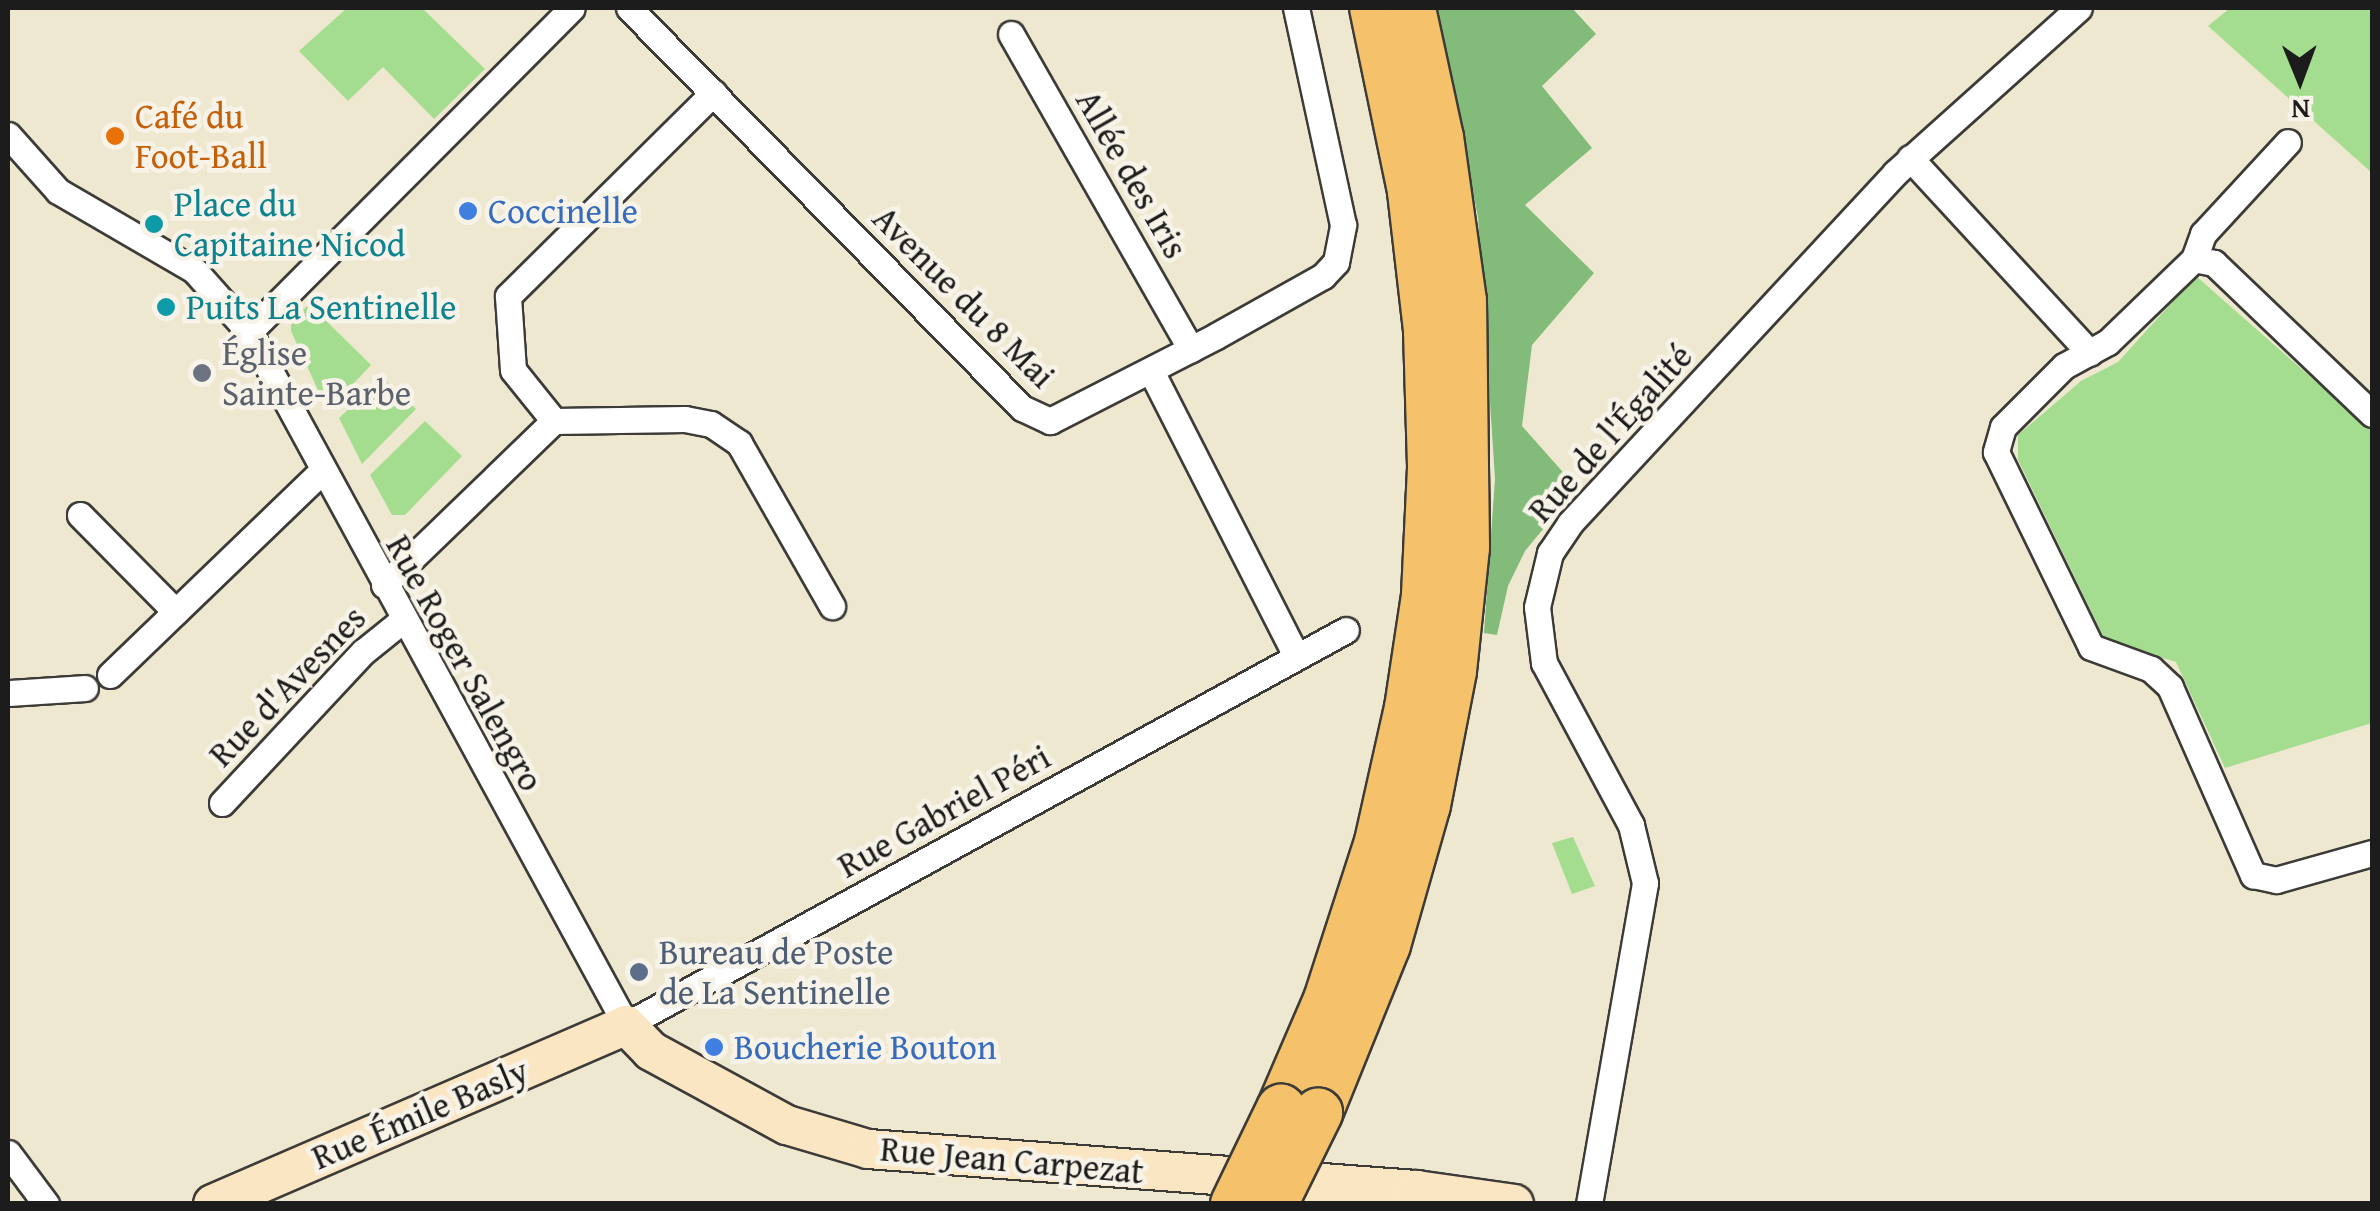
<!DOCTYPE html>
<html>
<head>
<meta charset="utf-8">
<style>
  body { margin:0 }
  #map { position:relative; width:2380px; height:1211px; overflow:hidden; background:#efe8d0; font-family:"Gentium Book Plus",serif }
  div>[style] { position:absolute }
  .green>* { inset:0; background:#a4dd8f }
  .forest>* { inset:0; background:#83bc7a }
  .roads { filter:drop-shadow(2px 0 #3c3b37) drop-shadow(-2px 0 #3c3b37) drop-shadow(0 2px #3c3b37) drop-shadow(0 -2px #3c3b37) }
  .street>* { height:25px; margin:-12.5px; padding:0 12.5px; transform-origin:12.5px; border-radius:12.5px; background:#fff }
  .secondary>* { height:38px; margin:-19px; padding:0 19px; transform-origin:19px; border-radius:19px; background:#fbe6c4 }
  .highway>* { height:48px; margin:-24px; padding:0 24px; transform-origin:24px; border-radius:24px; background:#f5c16b }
  .bridges { filter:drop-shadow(2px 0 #3c3b37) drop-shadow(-2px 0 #3c3b37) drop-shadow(0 2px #3c3b37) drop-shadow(0 -2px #3c3b37) }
  .highway-bridge>* { height:48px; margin:-24px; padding:0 24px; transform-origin:24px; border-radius:24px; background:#f5c16b }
  .dots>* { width:28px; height:28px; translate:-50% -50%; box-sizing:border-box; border:5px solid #f7f3e8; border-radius:50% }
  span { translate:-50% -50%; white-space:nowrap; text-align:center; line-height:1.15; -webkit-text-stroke:9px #f7f3e8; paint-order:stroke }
  .food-label { font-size:35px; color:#c56008 }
  .left { translate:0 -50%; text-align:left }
  .street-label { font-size:35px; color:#1c1c1c }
  .culture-label { font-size:35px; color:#0d838f }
  .shop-label { font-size:35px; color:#366cbe }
  .worship-label { font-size:35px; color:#5b616d }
  .service-label { font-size:35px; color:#4e5e75 }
  .frame { position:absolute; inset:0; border:10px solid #1c1c1c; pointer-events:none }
  .north { position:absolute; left:2250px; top:30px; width:100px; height:100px; -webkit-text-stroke:8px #f7f3e8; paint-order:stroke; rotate:179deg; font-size:28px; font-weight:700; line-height:40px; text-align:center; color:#1c1c1c }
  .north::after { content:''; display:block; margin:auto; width:35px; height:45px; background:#1c1c1c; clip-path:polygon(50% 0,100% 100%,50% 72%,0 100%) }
</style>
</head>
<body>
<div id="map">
  <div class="green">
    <div style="clip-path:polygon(347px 8px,422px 8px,485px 69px,434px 119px,383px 67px,348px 101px,299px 51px)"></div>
    <div style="clip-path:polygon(2230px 8px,2372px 8px,2372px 173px,2208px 26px)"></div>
    <div style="clip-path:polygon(2196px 276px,2372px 431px,2372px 723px,2225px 768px,2176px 662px,2105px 640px,2018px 460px,2018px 435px,2081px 381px,2118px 362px)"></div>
    <div style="clip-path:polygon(309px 304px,371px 365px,334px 404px,323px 401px,291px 331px,291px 322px)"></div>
    <div style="clip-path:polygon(382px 377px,416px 409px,362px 464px,339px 418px)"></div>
    <div style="clip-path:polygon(425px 421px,462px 456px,405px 515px,392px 515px,370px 475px)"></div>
    <div style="clip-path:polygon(1573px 837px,1595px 886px,1572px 894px,1552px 843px)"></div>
  </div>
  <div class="forest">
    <div style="clip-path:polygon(1436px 8px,1572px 8px,1596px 34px,1542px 86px,1592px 148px,1525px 205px,1594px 273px,1532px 345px,1522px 426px,1577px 488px,1525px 551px,1508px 586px,1497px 635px,1484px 633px,1495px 479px,1478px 217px)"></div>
  </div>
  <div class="roads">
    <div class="street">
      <div style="left:629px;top:8px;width:561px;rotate:45.51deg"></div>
      <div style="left:1022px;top:408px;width:31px;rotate:25deg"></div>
      <div style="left:1050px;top:421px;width:186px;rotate:-27.1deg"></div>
      <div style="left:1216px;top:336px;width:123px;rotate:-29.3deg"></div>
      <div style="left:1323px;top:276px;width:19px;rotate:-47deg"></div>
      <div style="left:1336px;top:262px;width:38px;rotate:-79deg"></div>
      <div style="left:1343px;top:225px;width:222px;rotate:-102.2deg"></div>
      <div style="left:1011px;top:34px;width:363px;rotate:60.3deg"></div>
      <div style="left:8px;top:135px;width:75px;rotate:48.2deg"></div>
      <div style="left:58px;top:191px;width:157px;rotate:30.2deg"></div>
      <div style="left:194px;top:270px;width:83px;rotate:48.4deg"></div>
      <div style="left:249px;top:332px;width:789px;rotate:61.45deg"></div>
      <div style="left:626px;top:1025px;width:821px;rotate:-28.75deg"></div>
      <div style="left:1910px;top:158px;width:265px;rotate:47.3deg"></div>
      <div style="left:2194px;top:259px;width:27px;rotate:-70deg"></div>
      <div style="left:2203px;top:234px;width:125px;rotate:-47.3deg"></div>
      <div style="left:249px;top:332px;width:457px;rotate:-45.1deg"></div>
      <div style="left:1151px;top:371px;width:320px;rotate:63deg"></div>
      <div style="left:2372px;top:414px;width:219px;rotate:-136.3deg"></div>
      <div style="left:2214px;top:263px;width:20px;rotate:-169deg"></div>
      <div style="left:2194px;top:259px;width:120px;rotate:136deg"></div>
      <div style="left:2108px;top:342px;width:50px;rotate:151.4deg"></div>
      <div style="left:2064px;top:366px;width:86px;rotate:135deg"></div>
      <div style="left:2003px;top:427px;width:26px;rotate:106deg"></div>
      <div style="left:1996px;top:452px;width:217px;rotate:64deg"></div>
      <div style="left:2091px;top:647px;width:64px;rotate:20.1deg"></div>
      <div style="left:2151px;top:669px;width:26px;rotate:43deg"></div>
      <div style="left:2170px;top:687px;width:206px;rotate:66.2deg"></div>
      <div style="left:2253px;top:875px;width:24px;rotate:12deg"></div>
      <div style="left:2276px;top:880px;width:100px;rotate:-15.7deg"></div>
      <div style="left:554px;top:421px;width:65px;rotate:-128.8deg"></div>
      <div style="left:513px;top:370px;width:74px;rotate:-93.9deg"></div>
      <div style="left:508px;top:296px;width:289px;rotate:-44.7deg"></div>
      <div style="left:80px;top:515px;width:136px;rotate:45.3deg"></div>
      <div style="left:384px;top:585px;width:236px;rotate:-44deg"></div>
      <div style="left:554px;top:421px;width:131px;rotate:-0.9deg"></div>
      <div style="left:685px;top:419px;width:26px;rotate:11deg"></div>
      <div style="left:711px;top:424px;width:34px;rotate:34deg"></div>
      <div style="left:739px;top:443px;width:188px;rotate:60.3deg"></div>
      <div style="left:110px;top:675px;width:293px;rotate:-43.9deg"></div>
      <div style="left:8px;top:693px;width:77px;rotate:-3.7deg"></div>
      <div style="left:222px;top:803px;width:207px;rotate:-47deg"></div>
      <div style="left:363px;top:652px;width:51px;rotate:-38.7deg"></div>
      <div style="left:8px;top:1153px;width:64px;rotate:53.3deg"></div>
      <div style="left:1589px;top:1204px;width:326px;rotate:-80.1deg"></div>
      <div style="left:1645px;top:883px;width:60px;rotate:-103.6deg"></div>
      <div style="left:1631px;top:825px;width:184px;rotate:-118.2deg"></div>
      <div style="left:1544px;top:663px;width:56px;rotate:-97.1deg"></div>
      <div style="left:1537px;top:607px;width:56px;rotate:-76.5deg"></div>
      <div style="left:1550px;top:553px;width:36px;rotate:-56deg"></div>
      <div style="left:1570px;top:523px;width:478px;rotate:-47.1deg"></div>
      <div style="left:1895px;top:173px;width:247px;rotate:-41.9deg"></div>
    </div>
    <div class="secondary">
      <div style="left:213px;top:1204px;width:450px;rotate:-23.4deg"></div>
      <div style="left:626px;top:1025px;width:36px;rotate:46deg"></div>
      <div style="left:651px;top:1051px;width:155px;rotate:28.6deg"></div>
      <div style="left:787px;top:1125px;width:84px;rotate:16.5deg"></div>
      <div style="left:868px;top:1149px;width:550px;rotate:4.28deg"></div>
      <div style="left:1416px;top:1190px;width:99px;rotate:8.1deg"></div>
    </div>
    <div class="highway">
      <div style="left:1281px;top:1109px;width:119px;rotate:-66.7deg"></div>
      <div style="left:1328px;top:1000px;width:166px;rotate:-72.1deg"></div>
      <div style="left:1379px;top:842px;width:137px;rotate:-77.4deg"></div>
      <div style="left:1409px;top:708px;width:114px;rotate:-81.4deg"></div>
      <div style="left:1426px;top:595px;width:129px;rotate:-87.3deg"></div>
      <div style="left:1432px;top:466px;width:136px;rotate:-91.7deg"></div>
      <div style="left:1428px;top:330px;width:140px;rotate:-96.6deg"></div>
      <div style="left:1412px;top:191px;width:187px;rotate:-101.7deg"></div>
      <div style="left:1318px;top:1113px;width:181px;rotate:-68deg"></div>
      <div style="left:1386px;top:945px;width:146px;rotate:-74.1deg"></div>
      <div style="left:1426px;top:805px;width:136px;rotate:-79deg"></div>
      <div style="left:1452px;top:671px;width:125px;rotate:-84deg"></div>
      <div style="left:1465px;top:547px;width:246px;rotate:-90.7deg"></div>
      <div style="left:1462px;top:301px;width:165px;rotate:-98deg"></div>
      <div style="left:1439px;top:138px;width:133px;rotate:-102.2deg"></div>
    </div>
  </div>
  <div class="bridges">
    <div class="highway-bridge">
      <div style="left:1235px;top:1204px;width:106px;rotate:-64.2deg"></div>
      <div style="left:1273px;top:1204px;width:102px;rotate:-63.7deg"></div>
    </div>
  </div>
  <div class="dots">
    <div style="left:115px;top:136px;background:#e8710a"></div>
    <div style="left:468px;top:211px;background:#3f7fe0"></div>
    <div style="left:154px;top:224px;background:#0f9aa8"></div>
    <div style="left:166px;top:307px;background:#0f9aa8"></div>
    <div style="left:202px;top:373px;background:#6b7280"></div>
    <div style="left:639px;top:972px;background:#5c6f8a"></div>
    <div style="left:714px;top:1047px;background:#3f7fe0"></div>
  </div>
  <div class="food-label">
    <span class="left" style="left:135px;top:136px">Café du<br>Foot-Ball</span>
  </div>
  <div class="street-label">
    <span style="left:1132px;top:174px;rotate:60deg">Allée des Iris</span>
    <span style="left:964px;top:297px;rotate:45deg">Avenue du 8 Mai</span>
    <span style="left:1610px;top:433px;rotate:-48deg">Rue de l'Égalité</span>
    <span style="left:465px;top:663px;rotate:61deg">Rue Roger Salengro</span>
    <span style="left:287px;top:686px;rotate:-46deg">Rue d'Avesnes</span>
    <span style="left:944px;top:811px;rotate:-29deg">Rue Gabriel Péri</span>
    <span style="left:420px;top:1114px;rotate:-23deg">Rue Émile Basly</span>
    <span style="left:1012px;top:1160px;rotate:5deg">Rue Jean Carpezat</span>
  </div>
  <div class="culture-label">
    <span class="left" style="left:174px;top:224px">Place du<br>Capitaine Nicod</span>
    <span class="left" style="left:186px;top:307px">Puits La Sentinelle</span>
  </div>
  <div class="shop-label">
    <span class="left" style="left:488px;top:211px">Coccinelle</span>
    <span class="left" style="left:734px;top:1047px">Boucherie Bouton</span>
  </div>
  <div class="worship-label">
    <span class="left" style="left:222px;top:373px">Église<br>Sainte-Barbe</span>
  </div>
  <div class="service-label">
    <span class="left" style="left:659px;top:972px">Bureau de Poste<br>de La Sentinelle</span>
  </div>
  <div class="frame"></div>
  <div class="north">N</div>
</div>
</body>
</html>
